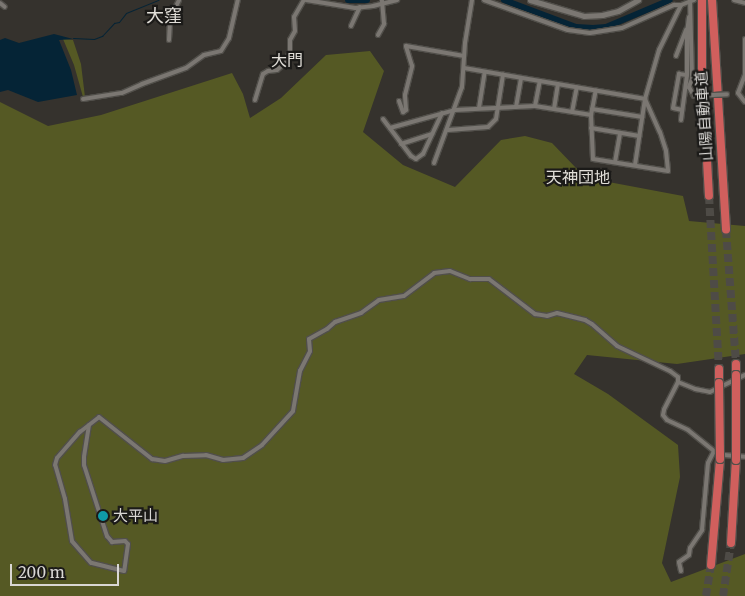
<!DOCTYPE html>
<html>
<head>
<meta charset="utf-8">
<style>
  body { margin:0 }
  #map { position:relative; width:745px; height:596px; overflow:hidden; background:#35322d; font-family:Merriweather,"Noto Sans JP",serif }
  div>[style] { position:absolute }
  .green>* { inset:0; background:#555924 }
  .water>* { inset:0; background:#052436 }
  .stream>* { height:1px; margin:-0.5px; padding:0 0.5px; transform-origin:0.5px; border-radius:0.5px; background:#052436 }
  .river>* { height:6px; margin:-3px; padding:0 3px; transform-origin:3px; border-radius:3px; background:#052436 }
  .motorway-tunnel>* { height:8px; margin-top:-4px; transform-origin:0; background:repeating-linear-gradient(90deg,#4e4b46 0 8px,transparent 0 12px) }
  .roads { filter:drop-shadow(1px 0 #514f4a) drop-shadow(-1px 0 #514f4a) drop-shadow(0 1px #514f4a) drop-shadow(0 -1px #514f4a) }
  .minor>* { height:4px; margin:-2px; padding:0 2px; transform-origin:2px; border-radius:2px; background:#7b7772 }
  .tertiary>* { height:5px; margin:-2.5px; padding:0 2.5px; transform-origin:2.5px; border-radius:2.5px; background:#7b7772 }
  .motorway>* { height:8px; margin:-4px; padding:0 4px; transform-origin:4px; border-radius:4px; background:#d05f5d }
  .bridges { filter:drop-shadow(1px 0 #514f4a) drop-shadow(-1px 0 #514f4a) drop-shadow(0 1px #514f4a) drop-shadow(0 -1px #514f4a) }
  .minor-bridge>* { height:4px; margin:-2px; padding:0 2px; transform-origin:2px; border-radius:2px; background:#7b7772 }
  .motorway-bridge>* { height:8px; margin:-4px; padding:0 4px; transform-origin:4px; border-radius:4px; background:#d05f5d }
  .dots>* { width:14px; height:14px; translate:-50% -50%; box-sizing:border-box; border:2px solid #1b1a18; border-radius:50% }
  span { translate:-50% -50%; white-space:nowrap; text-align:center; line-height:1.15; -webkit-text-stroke:4.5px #1b1a18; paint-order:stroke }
  .street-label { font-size:15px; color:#d9d7d4 }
  .poi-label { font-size:15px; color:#d9d7d4 }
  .left { translate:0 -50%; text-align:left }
  .neighbourhood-label { font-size:16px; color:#e1ded8 }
  .quarter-label { font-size:18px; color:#e1ded8 }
  .scale { position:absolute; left:10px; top:564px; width:109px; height:22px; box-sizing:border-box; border:2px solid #d9d7d4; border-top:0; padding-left:6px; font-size:15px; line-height:18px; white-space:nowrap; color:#d9d7d4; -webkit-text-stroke:4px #1b1a18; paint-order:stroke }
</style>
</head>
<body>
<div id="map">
  <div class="green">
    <div style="clip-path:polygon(63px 39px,73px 40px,81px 64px,85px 97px,83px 97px,74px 65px)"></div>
    <div style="clip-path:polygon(370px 51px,384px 71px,363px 132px,403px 165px,455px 187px,501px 140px,525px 136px,552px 143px,578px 170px,598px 180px,683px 196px,689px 221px,745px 226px,745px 354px,677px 364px,587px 355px,574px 374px,608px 394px,678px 445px,680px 477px,662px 563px,671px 582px,745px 554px,745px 596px,0 596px,0 102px,48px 126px,101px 115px,232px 73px,243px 94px,250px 118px,281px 98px,326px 55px)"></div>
  </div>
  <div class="water">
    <div style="clip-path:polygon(54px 34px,73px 39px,59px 40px,71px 70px,77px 95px,38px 102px,8px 90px,0 92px,0 40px,5px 38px,19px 43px)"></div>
  </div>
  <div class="stream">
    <div style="left:73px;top:38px;width:21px;rotate:3deg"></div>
    <div style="left:94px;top:39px;width:9px;rotate:-21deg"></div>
    <div style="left:102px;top:36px;width:18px;rotate:-47deg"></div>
    <div style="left:114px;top:23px;width:5px;rotate:-11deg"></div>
    <div style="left:119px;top:22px;width:11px;rotate:-52deg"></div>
    <div style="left:126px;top:13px;width:35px;rotate:-22deg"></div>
  </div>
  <div class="river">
    <div style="left:348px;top:0;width:19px"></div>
    <div style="left:504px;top:0;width:77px;rotate:20.6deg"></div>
    <div style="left:576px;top:27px;width:17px;rotate:3deg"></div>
    <div style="left:593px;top:28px;width:13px;rotate:-4deg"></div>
    <div style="left:606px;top:27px;width:69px;rotate:-22.9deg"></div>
  </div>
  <div class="motorway-tunnel">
    <div style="left:709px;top:196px;width:173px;rotate:86.7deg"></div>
    <div style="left:726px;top:230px;width:134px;rotate:85.7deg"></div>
    <div style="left:706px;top:596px;width:31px;rotate:-81deg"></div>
    <div style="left:723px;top:596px;width:54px;rotate:-81.4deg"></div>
  </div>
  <div class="roads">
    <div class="minor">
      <div style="left:306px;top:0;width:50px;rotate:9.3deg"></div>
      <div style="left:355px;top:8px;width:18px;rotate:-6deg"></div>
      <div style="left:373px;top:6px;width:25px;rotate:-14deg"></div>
      <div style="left:484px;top:0;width:89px;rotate:19.7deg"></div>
      <div style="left:568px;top:30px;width:22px;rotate:8deg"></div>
      <div style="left:590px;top:33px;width:32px;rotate:-9deg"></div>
      <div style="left:622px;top:28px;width:57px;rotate:-23.9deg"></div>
      <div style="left:674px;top:5px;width:7px"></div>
      <div style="left:690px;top:0;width:79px;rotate:88.5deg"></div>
      <div style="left:692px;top:79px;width:9px;rotate:111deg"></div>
      <div style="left:689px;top:87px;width:10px;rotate:61deg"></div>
      <div style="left:734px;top:0;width:11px;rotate:15deg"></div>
      <div style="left:0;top:3px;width:6px;rotate:39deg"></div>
      <div style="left:351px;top:26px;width:21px;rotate:-65deg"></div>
      <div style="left:378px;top:35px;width:13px;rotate:-61deg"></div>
      <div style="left:384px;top:24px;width:24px;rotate:-95deg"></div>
      <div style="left:745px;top:39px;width:35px;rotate:90deg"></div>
      <div style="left:169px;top:40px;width:22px;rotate:-87deg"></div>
      <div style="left:170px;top:18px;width:20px;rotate:-63deg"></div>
      <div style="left:676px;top:56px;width:28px;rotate:-69deg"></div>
      <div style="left:464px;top:68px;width:77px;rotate:9.7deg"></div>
      <div style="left:540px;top:81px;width:107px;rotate:9.7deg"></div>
      <div style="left:645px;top:99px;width:36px;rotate:66deg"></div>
      <div style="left:660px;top:132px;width:20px;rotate:72deg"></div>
      <div style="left:666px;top:151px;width:20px;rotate:84deg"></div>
      <div style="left:668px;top:171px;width:76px;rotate:-170.9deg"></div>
      <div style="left:593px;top:159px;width:44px;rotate:-92.6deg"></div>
      <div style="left:591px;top:115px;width:25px;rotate:-79deg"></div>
      <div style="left:738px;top:93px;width:19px;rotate:-69deg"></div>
      <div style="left:738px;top:93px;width:11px;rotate:52deg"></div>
      <div style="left:83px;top:99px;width:39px;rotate:-9deg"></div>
      <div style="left:122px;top:93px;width:22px;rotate:-24deg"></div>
      <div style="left:142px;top:84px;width:47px;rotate:-20deg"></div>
      <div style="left:186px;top:68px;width:22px;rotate:-36deg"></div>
      <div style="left:204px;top:55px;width:17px;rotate:-13deg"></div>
      <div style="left:221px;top:51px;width:15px;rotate:-58deg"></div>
      <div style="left:229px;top:38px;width:39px;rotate:-77deg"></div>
      <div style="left:255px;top:100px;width:27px;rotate:-73deg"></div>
      <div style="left:263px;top:74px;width:6px;rotate:-31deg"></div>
      <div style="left:268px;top:71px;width:9px;rotate:-6deg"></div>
      <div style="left:277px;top:70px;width:12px;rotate:-42deg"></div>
      <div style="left:286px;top:62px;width:12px;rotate:-70deg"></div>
      <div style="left:290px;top:51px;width:11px;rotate:-90deg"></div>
      <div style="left:290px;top:40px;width:10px;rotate:-61deg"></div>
      <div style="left:295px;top:31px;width:14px;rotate:-94deg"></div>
      <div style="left:294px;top:17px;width:20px;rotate:-60deg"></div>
      <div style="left:399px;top:101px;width:12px;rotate:70deg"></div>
      <div style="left:403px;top:112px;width:4px;rotate:-34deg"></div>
      <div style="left:406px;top:110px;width:15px;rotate:-94deg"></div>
      <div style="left:405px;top:95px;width:30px;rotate:-76deg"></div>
      <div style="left:412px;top:66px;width:21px;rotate:-107deg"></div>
      <div style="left:406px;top:46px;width:59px;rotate:9.8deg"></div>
      <div style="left:535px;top:106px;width:25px;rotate:-79deg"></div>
      <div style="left:516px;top:107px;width:29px;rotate:-80deg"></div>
      <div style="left:479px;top:108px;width:36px;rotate:-81deg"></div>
      <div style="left:554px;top:109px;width:25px;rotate:-81deg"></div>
      <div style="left:592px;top:109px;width:51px;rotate:9.1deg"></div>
      <div style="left:682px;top:110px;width:9px;rotate:-167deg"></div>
      <div style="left:673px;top:108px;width:35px;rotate:-80deg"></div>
      <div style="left:679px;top:74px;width:8px;rotate:7deg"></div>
      <div style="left:572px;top:112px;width:25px;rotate:-79deg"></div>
      <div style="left:383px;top:119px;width:46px;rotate:52.9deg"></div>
      <div style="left:411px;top:156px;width:6px;rotate:31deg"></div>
      <div style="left:416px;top:159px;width:9px;rotate:-36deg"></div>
      <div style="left:423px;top:154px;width:45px;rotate:-65.1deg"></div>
      <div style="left:681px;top:120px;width:45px;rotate:-82.4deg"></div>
      <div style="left:687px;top:75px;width:42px;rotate:-90deg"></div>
      <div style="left:687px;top:33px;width:16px;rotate:-83deg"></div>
      <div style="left:390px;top:128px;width:67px;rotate:-15.5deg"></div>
      <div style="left:455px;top:110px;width:80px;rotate:-2.9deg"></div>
      <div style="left:535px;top:106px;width:57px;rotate:9.1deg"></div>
      <div style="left:591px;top:128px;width:49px;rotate:9.5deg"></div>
      <div style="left:448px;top:130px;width:40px;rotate:-4.3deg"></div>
      <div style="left:488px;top:127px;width:11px;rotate:-45deg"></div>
      <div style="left:496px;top:119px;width:45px;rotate:-81deg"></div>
      <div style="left:401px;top:144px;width:33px;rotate:-18deg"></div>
      <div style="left:615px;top:162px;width:29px;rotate:-80deg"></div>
      <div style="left:434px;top:163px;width:81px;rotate:-69.8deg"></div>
      <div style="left:462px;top:87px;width:44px;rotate:-86.1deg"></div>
      <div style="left:465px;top:43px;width:44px;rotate:-80.8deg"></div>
      <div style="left:635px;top:165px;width:67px;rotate:-81.4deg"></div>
      <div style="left:645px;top:99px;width:51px;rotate:-74.1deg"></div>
      <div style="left:659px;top:50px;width:50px;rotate:-63.9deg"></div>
      <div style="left:681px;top:5px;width:14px;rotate:-21deg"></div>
      <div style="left:678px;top:382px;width:31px;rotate:117deg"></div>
      <div style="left:664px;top:410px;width:5px;rotate:101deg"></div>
      <div style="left:663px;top:415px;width:6px;rotate:51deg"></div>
      <div style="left:667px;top:420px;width:23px;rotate:25deg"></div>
      <div style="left:688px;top:430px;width:33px;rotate:39deg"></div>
      <div style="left:714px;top:451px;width:11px;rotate:22deg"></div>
      <div style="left:724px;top:455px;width:21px;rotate:5deg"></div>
      <div style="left:89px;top:425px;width:32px;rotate:99deg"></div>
      <div style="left:84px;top:457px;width:8px;rotate:90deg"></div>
      <div style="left:84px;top:465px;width:75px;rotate:72.1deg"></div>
      <div style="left:107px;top:536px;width:8px;rotate:50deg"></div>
      <div style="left:112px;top:542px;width:13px;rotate:-4deg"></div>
      <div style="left:125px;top:541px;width:4px;rotate:45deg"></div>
      <div style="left:128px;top:544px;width:27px;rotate:98deg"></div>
      <div style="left:124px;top:571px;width:34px;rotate:-166deg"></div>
      <div style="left:91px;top:563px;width:29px;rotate:-131deg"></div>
      <div style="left:72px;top:541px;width:43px;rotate:-99.5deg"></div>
      <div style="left:65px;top:499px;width:35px;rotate:-106deg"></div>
      <div style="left:55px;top:465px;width:7px;rotate:-74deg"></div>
      <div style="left:57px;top:458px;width:35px;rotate:-49deg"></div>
      <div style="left:80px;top:432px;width:24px;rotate:-38deg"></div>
      <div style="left:99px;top:417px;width:68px;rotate:38.4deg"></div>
      <div style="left:152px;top:459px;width:13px;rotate:9deg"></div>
      <div style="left:165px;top:461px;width:19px;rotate:-16deg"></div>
      <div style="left:183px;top:456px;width:23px;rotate:-2deg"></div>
      <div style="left:206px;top:455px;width:18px;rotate:16deg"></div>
      <div style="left:223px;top:460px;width:20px;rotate:-6deg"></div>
      <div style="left:243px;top:458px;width:23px;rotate:-34deg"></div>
      <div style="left:262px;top:445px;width:46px;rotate:-47.6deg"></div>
      <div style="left:293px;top:411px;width:41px;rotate:-80.1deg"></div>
      <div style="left:300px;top:371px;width:22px;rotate:-63deg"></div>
      <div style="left:310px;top:351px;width:12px;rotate:-95deg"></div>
      <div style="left:309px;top:339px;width:21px;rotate:-29deg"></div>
      <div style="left:327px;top:329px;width:11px;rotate:-41deg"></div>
      <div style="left:335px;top:322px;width:28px;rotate:-19deg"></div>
      <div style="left:361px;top:313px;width:22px;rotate:-36deg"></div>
      <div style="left:379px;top:300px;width:25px;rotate:-9deg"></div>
      <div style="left:404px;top:296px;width:38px;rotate:-37deg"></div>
      <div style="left:434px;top:273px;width:16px;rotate:-7deg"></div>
      <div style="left:450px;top:271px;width:22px;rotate:22deg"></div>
      <div style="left:470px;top:279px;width:19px"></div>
      <div style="left:489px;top:279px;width:58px;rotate:37.3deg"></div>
      <div style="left:535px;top:314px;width:12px;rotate:9deg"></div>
      <div style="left:547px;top:316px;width:10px;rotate:-17deg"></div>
      <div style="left:557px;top:313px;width:29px;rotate:14deg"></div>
      <div style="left:585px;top:320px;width:8px;rotate:30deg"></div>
      <div style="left:592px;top:324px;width:33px;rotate:41deg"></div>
      <div style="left:617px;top:346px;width:59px;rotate:25.3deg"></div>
      <div style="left:670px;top:371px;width:10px;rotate:37deg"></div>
      <div style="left:678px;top:377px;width:5px;rotate:90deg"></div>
      <div style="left:678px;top:382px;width:18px;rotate:22deg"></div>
      <div style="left:695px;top:389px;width:15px;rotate:11deg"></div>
      <div style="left:710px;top:392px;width:39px;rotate:-26deg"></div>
      <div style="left:681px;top:571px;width:9px;rotate:-103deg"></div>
      <div style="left:679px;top:562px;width:12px;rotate:-35deg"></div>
      <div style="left:689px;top:555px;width:7px;rotate:-82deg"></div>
      <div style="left:690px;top:548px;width:22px;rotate:-56deg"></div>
      <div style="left:702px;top:530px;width:67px;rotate:-84.9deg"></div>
      <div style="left:708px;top:463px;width:13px;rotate:-63deg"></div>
    </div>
    <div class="tertiary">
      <div style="left:530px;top:0;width:56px;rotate:16.5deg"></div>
      <div style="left:584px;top:16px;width:18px;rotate:-3deg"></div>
      <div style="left:602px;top:15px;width:16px;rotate:-14deg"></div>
      <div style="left:618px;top:11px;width:23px;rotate:-29deg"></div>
    </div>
    <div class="motorway">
      <div style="left:702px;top:0;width:71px;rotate:90deg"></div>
      <div style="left:702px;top:71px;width:125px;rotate:86.8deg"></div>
      <div style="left:712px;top:0;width:230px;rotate:86.5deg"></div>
      <div style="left:736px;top:364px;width:11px;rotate:90deg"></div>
      <div style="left:719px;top:369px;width:14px;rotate:90deg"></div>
      <div style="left:731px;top:543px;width:83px;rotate:-86.6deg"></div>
      <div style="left:711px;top:565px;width:106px;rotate:-85.1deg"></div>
    </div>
  </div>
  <div class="bridges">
    <div class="minor-bridge">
      <div style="left:694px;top:96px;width:33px;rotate:-3deg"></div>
    </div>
    <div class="motorway-bridge">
      <div style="left:736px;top:375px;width:85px;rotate:90deg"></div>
      <div style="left:719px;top:383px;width:76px;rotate:89.2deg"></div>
    </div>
  </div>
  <div class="dots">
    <div style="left:103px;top:516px;background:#0f9aa8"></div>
  </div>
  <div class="street-label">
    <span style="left:704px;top:116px;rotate:-94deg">山陽自動車道</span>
  </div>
  <div class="poi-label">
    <span class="left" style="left:113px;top:516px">大平山</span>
  </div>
  <div class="neighbourhood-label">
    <span style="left:287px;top:60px">大門</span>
    <span style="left:578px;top:177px">天神団地</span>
  </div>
  <div class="quarter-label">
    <span style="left:164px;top:16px">大窪</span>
  </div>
  <div class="scale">200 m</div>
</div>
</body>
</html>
